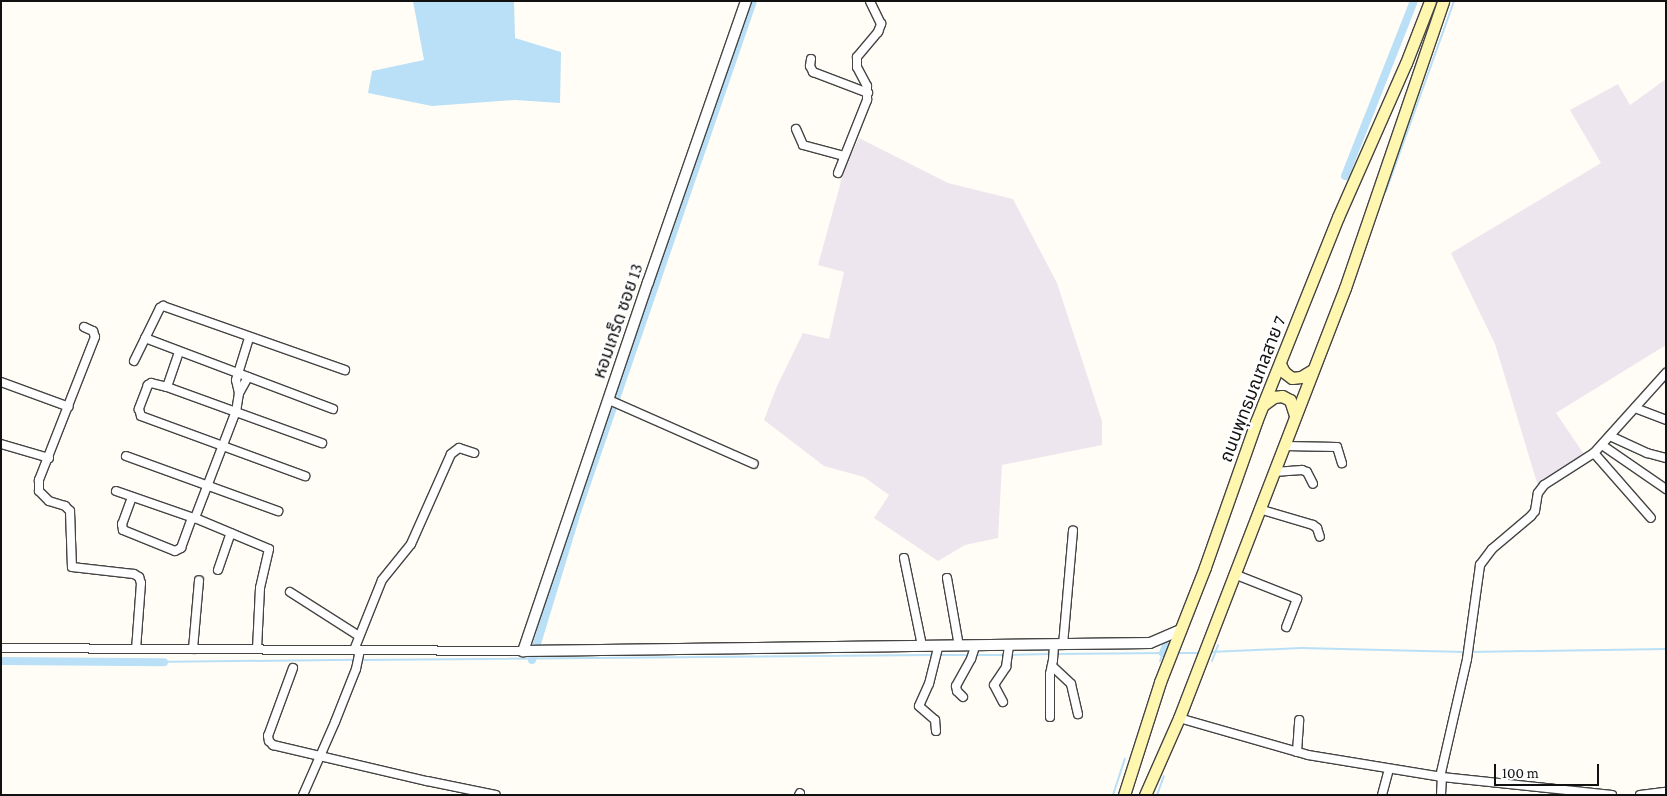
<!DOCTYPE html>
<html>
<head>
<meta charset="utf-8">
<style>
  body { margin:0 }
  #map { position:relative; width:1667px; height:796px; overflow:hidden; background:#fffdf5; font-family:"Crimson Pro","Noto Sans Thai",serif }
  div>[style] { position:absolute }
  .industrial>* { inset:0; background:#eee6ef }
  .water>* { inset:0; background:#b9e0f7 }
  .stream>* { height:2px; margin:-1px; padding:0 1px; transform-origin:1px; border-radius:1px; background:#b9e0f7 }
  .canal>* { height:8px; margin:-4px; padding:0 4px; transform-origin:4px; border-radius:4px; background:#b9e0f7 }
  .roads { filter:drop-shadow(1px 0 #444) drop-shadow(-1px 0 #444) drop-shadow(0 1px #444) drop-shadow(0 -1px #444) }
  .minor>* { height:8px; margin:-4px; padding:0 4px; transform-origin:4px; border-radius:4px; background:#fff }
  .tertiary>* { height:10px; margin:-5px; padding:0 5px; transform-origin:5px; border-radius:5px; background:#fff }
  .secondary>* { height:11px; margin:-5.5px; padding:0 5.5px; transform-origin:5.5px; border-radius:5.5px; background:#fff6b0 }
  span { translate:-50% -50%; white-space:nowrap; text-align:center; line-height:1.15; -webkit-text-stroke:5px #fff; paint-order:stroke }
  .street-label { font-size:18px; color:#111 }
  .frame { position:absolute; inset:0; border:2px solid #111; pointer-events:none }
  .scale { position:absolute; left:1494px; top:764px; width:105px; height:22px; box-sizing:border-box; border:2px solid #111; border-top:0; padding-left:6px; font-size:15px; line-height:18px; white-space:nowrap; color:#111; -webkit-text-stroke:4px #fff; paint-order:stroke }
</style>
</head>
<body>
<div id="map">
  <div class="industrial">
    <div style="clip-path:polygon(1666px 79px,1666px 345px,1556px 413px,1586px 457px,1538px 486px,1495px 344px,1451px 253px,1601px 163px,1570px 110px,1618px 84px,1630px 105px)"></div>
    <div style="clip-path:polygon(859px 138px,948px 183px,1013px 199px,1057px 283px,1102px 421px,1102px 445px,1002px 465px,998px 538px,965px 545px,938px 561px,874px 518px,889px 495px,864px 477px,824px 466px,764px 420px,777px 386px,803px 333px,829px 339px,844px 272px,818px 265px,845px 167px)"></div>
  </div>
  <div class="water">
    <div style="clip-path:polygon(413px 1px,514px 1px,515px 38px,561px 52px,560px 103px,515px 100px,432px 106px,368px 93px,372px 71px,424px 60px)"></div>
  </div>
  <div class="stream">
    <div style="left:1386px;top:191px;width:202px;rotate:-70.3deg"></div>
    <div style="left:1210px;top:652px;width:91px;rotate:-2.5deg"></div>
    <div style="left:1301px;top:648px;width:164px;rotate:1.4deg"></div>
    <div style="left:1470px;top:652px;width:196px;rotate:-0.9deg"></div>
    <div style="left:1177px;top:653px;width:23px"></div>
    <div style="left:1055px;top:654px;width:112px;rotate:-0.5deg"></div>
    <div style="left:937px;top:655px;width:33px"></div>
    <div style="left:975px;top:655px;width:30px"></div>
    <div style="left:1010px;top:655px;width:40px;rotate:-1.4deg"></div>
    <div style="left:360px;top:660px;width:572px;rotate:-0.5deg"></div>
    <div style="left:1160px;top:661px;width:9px;rotate:-69deg"></div>
    <div style="left:1212px;top:661px;width:17px;rotate:-69deg"></div>
    <div style="left:147px;top:662px;width:208px;rotate:-0.6deg"></div>
    <div style="left:1113px;top:795px;width:38px;rotate:-72deg"></div>
    <div style="left:1157px;top:795px;width:20px;rotate:-70deg"></div>
  </div>
  <div class="canal">
    <div style="left:1345px;top:176px;width:188px;rotate:-68.5deg"></div>
    <div style="left:1163px;top:653px;width:8px;rotate:-67deg"></div>
    <div style="left:532px;top:660px;width:158px;rotate:-73.1deg"></div>
    <div style="left:578px;top:509px;width:537px;rotate:-70.99deg"></div>
    <div style="left:1px;top:661px;width:163px;rotate:0.4deg"></div>
  </div>
  <div class="roads">
    <div class="minor">
      <div style="left:811px;top:59px;width:7px;rotate:98deg"></div>
      <div style="left:810px;top:66px;width:7px;rotate:63deg"></div>
      <div style="left:813px;top:72px;width:59px;rotate:20.9deg"></div>
      <div style="left:796px;top:129px;width:17px;rotate:66deg"></div>
      <div style="left:803px;top:145px;width:42px;rotate:15deg"></div>
      <div style="left:838px;top:173px;width:79px;rotate:-68.3deg"></div>
      <div style="left:867px;top:100px;width:14px;rotate:-90deg"></div>
      <div style="left:867px;top:86px;width:21px;rotate:-118deg"></div>
      <div style="left:857px;top:67px;width:10px;rotate:-90deg"></div>
      <div style="left:857px;top:57px;width:33px;rotate:-50deg"></div>
      <div style="left:878px;top:32px;width:9px;rotate:-69deg"></div>
      <div style="left:881px;top:24px;width:25px;rotate:-116deg"></div>
      <div style="left:84px;top:327px;width:10px;rotate:24deg"></div>
      <div style="left:93px;top:331px;width:6px;rotate:72deg"></div>
      <div style="left:95px;top:337px;width:154px;rotate:111.4deg"></div>
      <div style="left:39px;top:480px;width:11px;rotate:90deg"></div>
      <div style="left:39px;top:491px;width:14px;rotate:45deg"></div>
      <div style="left:49px;top:501px;width:17px;rotate:17deg"></div>
      <div style="left:65px;top:506px;width:7px;rotate:45deg"></div>
      <div style="left:70px;top:511px;width:56px;rotate:88deg"></div>
      <div style="left:72px;top:567px;width:62px;rotate:6.4deg"></div>
      <div style="left:134px;top:574px;width:6px;rotate:31deg"></div>
      <div style="left:139px;top:577px;width:6px;rotate:72deg"></div>
      <div style="left:141px;top:583px;width:66px;rotate:94.3deg"></div>
      <div style="left:145px;top:338px;width:201px;rotate:20.7deg"></div>
      <div style="left:179px;top:352px;width:37px;rotate:109deg"></div>
      <div style="left:167px;top:387px;width:16px;rotate:-166deg"></div>
      <div style="left:151px;top:383px;width:4px;rotate:146deg"></div>
      <div style="left:148px;top:385px;width:26px;rotate:111deg"></div>
      <div style="left:139px;top:409px;width:7px;rotate:74deg"></div>
      <div style="left:141px;top:416px;width:175px;rotate:20.1deg"></div>
      <div style="left:134px;top:361px;width:59px;rotate:-63.9deg"></div>
      <div style="left:160px;top:308px;width:4px;rotate:-34deg"></div>
      <div style="left:163px;top:306px;width:193px;rotate:19.4deg"></div>
      <div style="left:248px;top:377px;width:18px;rotate:119deg"></div>
      <div style="left:239px;top:393px;width:18px;rotate:99deg"></div>
      <div style="left:236px;top:411px;width:115px;rotate:111deg"></div>
      <div style="left:195px;top:518px;width:80px;rotate:22.7deg"></div>
      <div style="left:269px;top:549px;width:40px;rotate:103deg"></div>
      <div style="left:260px;top:588px;width:61px;rotate:92.8deg"></div>
      <div style="left:1px;top:382px;width:72px;rotate:20.2deg"></div>
      <div style="left:167px;top:387px;width:165px;rotate:19.9deg"></div>
      <div style="left:239px;top:393px;width:13px;rotate:-103deg"></div>
      <div style="left:236px;top:380px;width:44px;rotate:-72.8deg"></div>
      <div style="left:609px;top:400px;width:158px;rotate:23.8deg"></div>
      <div style="left:1635px;top:408px;width:33px;rotate:21deg"></div>
      <div style="left:1610px;top:436px;width:41px;rotate:24.7deg"></div>
      <div style="left:1647px;top:453px;width:20px;rotate:15deg"></div>
      <div style="left:1px;top:444px;width:50px;rotate:16.3deg"></div>
      <div style="left:1602px;top:445px;width:78px;rotate:34.5deg"></div>
      <div style="left:1284px;top:446px;width:53px;rotate:1.1deg"></div>
      <div style="left:1337px;top:447px;width:17px;rotate:73deg"></div>
      <div style="left:1594px;top:453px;width:86px;rotate:48.8deg"></div>
      <div style="left:126px;top:456px;width:162px;rotate:19.9deg"></div>
      <div style="left:1274px;top:472px;width:28px;rotate:-4deg"></div>
      <div style="left:1302px;top:470px;width:5px;rotate:22deg"></div>
      <div style="left:1307px;top:472px;width:13px;rotate:63deg"></div>
      <div style="left:116px;top:491px;width:83px;rotate:19.1deg"></div>
      <div style="left:132px;top:497px;width:29px;rotate:110deg"></div>
      <div style="left:122px;top:524px;width:6px;rotate:81deg"></div>
      <div style="left:123px;top:530px;width:56px;rotate:22deg"></div>
      <div style="left:175px;top:551px;width:7px;rotate:-27deg"></div>
      <div style="left:181px;top:548px;width:32px;rotate:-70deg"></div>
      <div style="left:1259px;top:509px;width:56px;rotate:16.5deg"></div>
      <div style="left:1313px;top:525px;width:5px;rotate:37deg"></div>
      <div style="left:1317px;top:528px;width:9px;rotate:72deg"></div>
      <div style="left:904px;top:558px;width:90px;rotate:78.4deg"></div>
      <div style="left:218px;top:570px;width:39px;rotate:-71deg"></div>
      <div style="left:1234px;top:574px;width:68px;rotate:21.6deg"></div>
      <div style="left:1297px;top:599px;width:30px;rotate:111deg"></div>
      <div style="left:947px;top:578px;width:69px;rotate:80deg"></div>
      <div style="left:290px;top:592px;width:82px;rotate:32.5deg"></div>
      <div style="left:1063px;top:645px;width:115px;rotate:-85deg"></div>
      <div style="left:1px;top:648px;width:522px;rotate:0.33deg"></div>
      <div style="left:193px;top:649px;width:69px;rotate:-85deg"></div>
      <div style="left:354px;top:650px;width:75px;rotate:-68.2deg"></div>
      <div style="left:382px;top:580px;width:46px;rotate:-51.1deg"></div>
      <div style="left:411px;top:544px;width:98px;rotate:-66deg"></div>
      <div style="left:451px;top:454px;width:10px;rotate:-37deg"></div>
      <div style="left:459px;top:448px;width:16px;rotate:18deg"></div>
      <div style="left:1052px;top:666px;width:26px;rotate:43deg"></div>
      <div style="left:1071px;top:684px;width:31px;rotate:77deg"></div>
      <div style="left:293px;top:668px;width:72px;rotate:110.2deg"></div>
      <div style="left:268px;top:736px;width:5px;rotate:79deg"></div>
      <div style="left:269px;top:741px;width:6px;rotate:45deg"></div>
      <div style="left:273px;top:745px;width:158px;rotate:13.2deg"></div>
      <div style="left:427px;top:781px;width:70px;rotate:11.5deg"></div>
      <div style="left:963px;top:697px;width:8px;rotate:-135deg"></div>
      <div style="left:957px;top:691px;width:5px;rotate:-101deg"></div>
      <div style="left:956px;top:686px;width:31px;rotate:-61deg"></div>
      <div style="left:971px;top:659px;width:13px;rotate:-72deg"></div>
      <div style="left:1003px;top:702px;width:19px;rotate:-118deg"></div>
      <div style="left:994px;top:685px;width:22px;rotate:-56deg"></div>
      <div style="left:1006px;top:667px;width:21px;rotate:-82deg"></div>
      <div style="left:1050px;top:717px;width:43px;rotate:-90deg"></div>
      <div style="left:1050px;top:674px;width:14px;rotate:-78deg"></div>
      <div style="left:1053px;top:660px;width:15px;rotate:-86deg"></div>
      <div style="left:1179px;top:718px;width:134px;rotate:16deg"></div>
      <div style="left:1308px;top:755px;width:136px;rotate:9.3deg"></div>
      <div style="left:1442px;top:777px;width:171px;rotate:6deg"></div>
      <div style="left:936px;top:731px;width:11px;rotate:-95deg"></div>
      <div style="left:935px;top:720px;width:21px;rotate:-139deg"></div>
      <div style="left:919px;top:706px;width:24px;rotate:-66deg"></div>
      <div style="left:929px;top:684px;width:38px;rotate:-76deg"></div>
      <div style="left:1297px;top:752px;width:32px;rotate:-86deg"></div>
      <div style="left:1440px;top:777px;width:121px;rotate:-77.1deg"></div>
      <div style="left:1467px;top:659px;width:95px;rotate:-82.1deg"></div>
      <div style="left:1480px;top:565px;width:20px;rotate:-53deg"></div>
      <div style="left:1492px;top:549px;width:51px;rotate:-40.2deg"></div>
      <div style="left:1531px;top:516px;width:6px;rotate:-51deg"></div>
      <div style="left:1535px;top:511px;width:18px;rotate:-81deg"></div>
      <div style="left:1538px;top:493px;width:10px;rotate:-53deg"></div>
      <div style="left:1544px;top:485px;width:59px;rotate:-32.6deg"></div>
      <div style="left:1594px;top:453px;width:108px;rotate:-48deg"></div>
      <div style="left:303px;top:795px;width:80px;rotate:-66.3deg"></div>
      <div style="left:335px;top:722px;width:57px;rotate:-68.4deg"></div>
      <div style="left:356px;top:669px;width:19px;rotate:-78deg"></div>
      <div style="left:799px;top:795px;width:2px;rotate:-63deg"></div>
      <div style="left:1382px;top:795px;width:27px;rotate:-75deg"></div>
      <div style="left:1441px;top:795px;width:18px;rotate:-87deg"></div>
      <div style="left:1640px;top:795px;width:26px;rotate:-7deg"></div>
    </div>
    <div class="tertiary">
      <div style="left:746px;top:1px;width:298px;rotate:109.2deg"></div>
      <div style="left:648px;top:282px;width:390px;rotate:108.7deg"></div>
      <div style="left:523px;top:651px;width:627px;rotate:-0.73deg"></div>
      <div style="left:1150px;top:643px;width:34px;rotate:-23deg"></div>
    </div>
    <div class="secondary">
      <div style="left:1280px;top:364px;width:9px;rotate:63deg"></div>
      <div style="left:1284px;top:372px;width:10px;rotate:37deg"></div>
      <div style="left:1292px;top:378px;width:9px;rotate:-6deg"></div>
      <div style="left:1301px;top:377px;width:12px;rotate:-31deg"></div>
      <div style="left:1263px;top:405px;width:14px;rotate:-36deg"></div>
      <div style="left:1274px;top:397px;width:8px;rotate:-7deg"></div>
      <div style="left:1282px;top:396px;width:9px;rotate:27deg"></div>
      <div style="left:1290px;top:400px;width:16px;rotate:72deg"></div>
      <div style="left:1124px;top:795px;width:119px;rotate:-72.3deg"></div>
      <div style="left:1160px;top:682px;width:123px;rotate:-68.6deg"></div>
      <div style="left:1205px;top:567px;width:154px;rotate:-70.6deg"></div>
      <div style="left:1256px;top:422px;width:221px;rotate:-68.2deg"></div>
      <div style="left:1338px;top:217px;width:168px;rotate:-66.2deg"></div>
      <div style="left:1406px;top:63px;width:66px;rotate:-68.8deg"></div>
      <div style="left:1145px;top:795px;width:84px;rotate:-66.2deg"></div>
      <div style="left:1179px;top:718px;width:461px;rotate:-68.9deg"></div>
      <div style="left:1345px;top:288px;width:303px;rotate:-71.1deg"></div>
    </div>
  </div>
  <div class="street-label">
    <span style="left:618px;top:321px;rotate:-71deg">หอมเกร็ด ซอย 13</span>
    <span style="left:1253px;top:389px;rotate:-69deg">ถนนพุทธมณฑลสาย 7</span>
  </div>
  <div class="frame"></div>
  <div class="scale">100 m</div>
</div>
</body>
</html>
